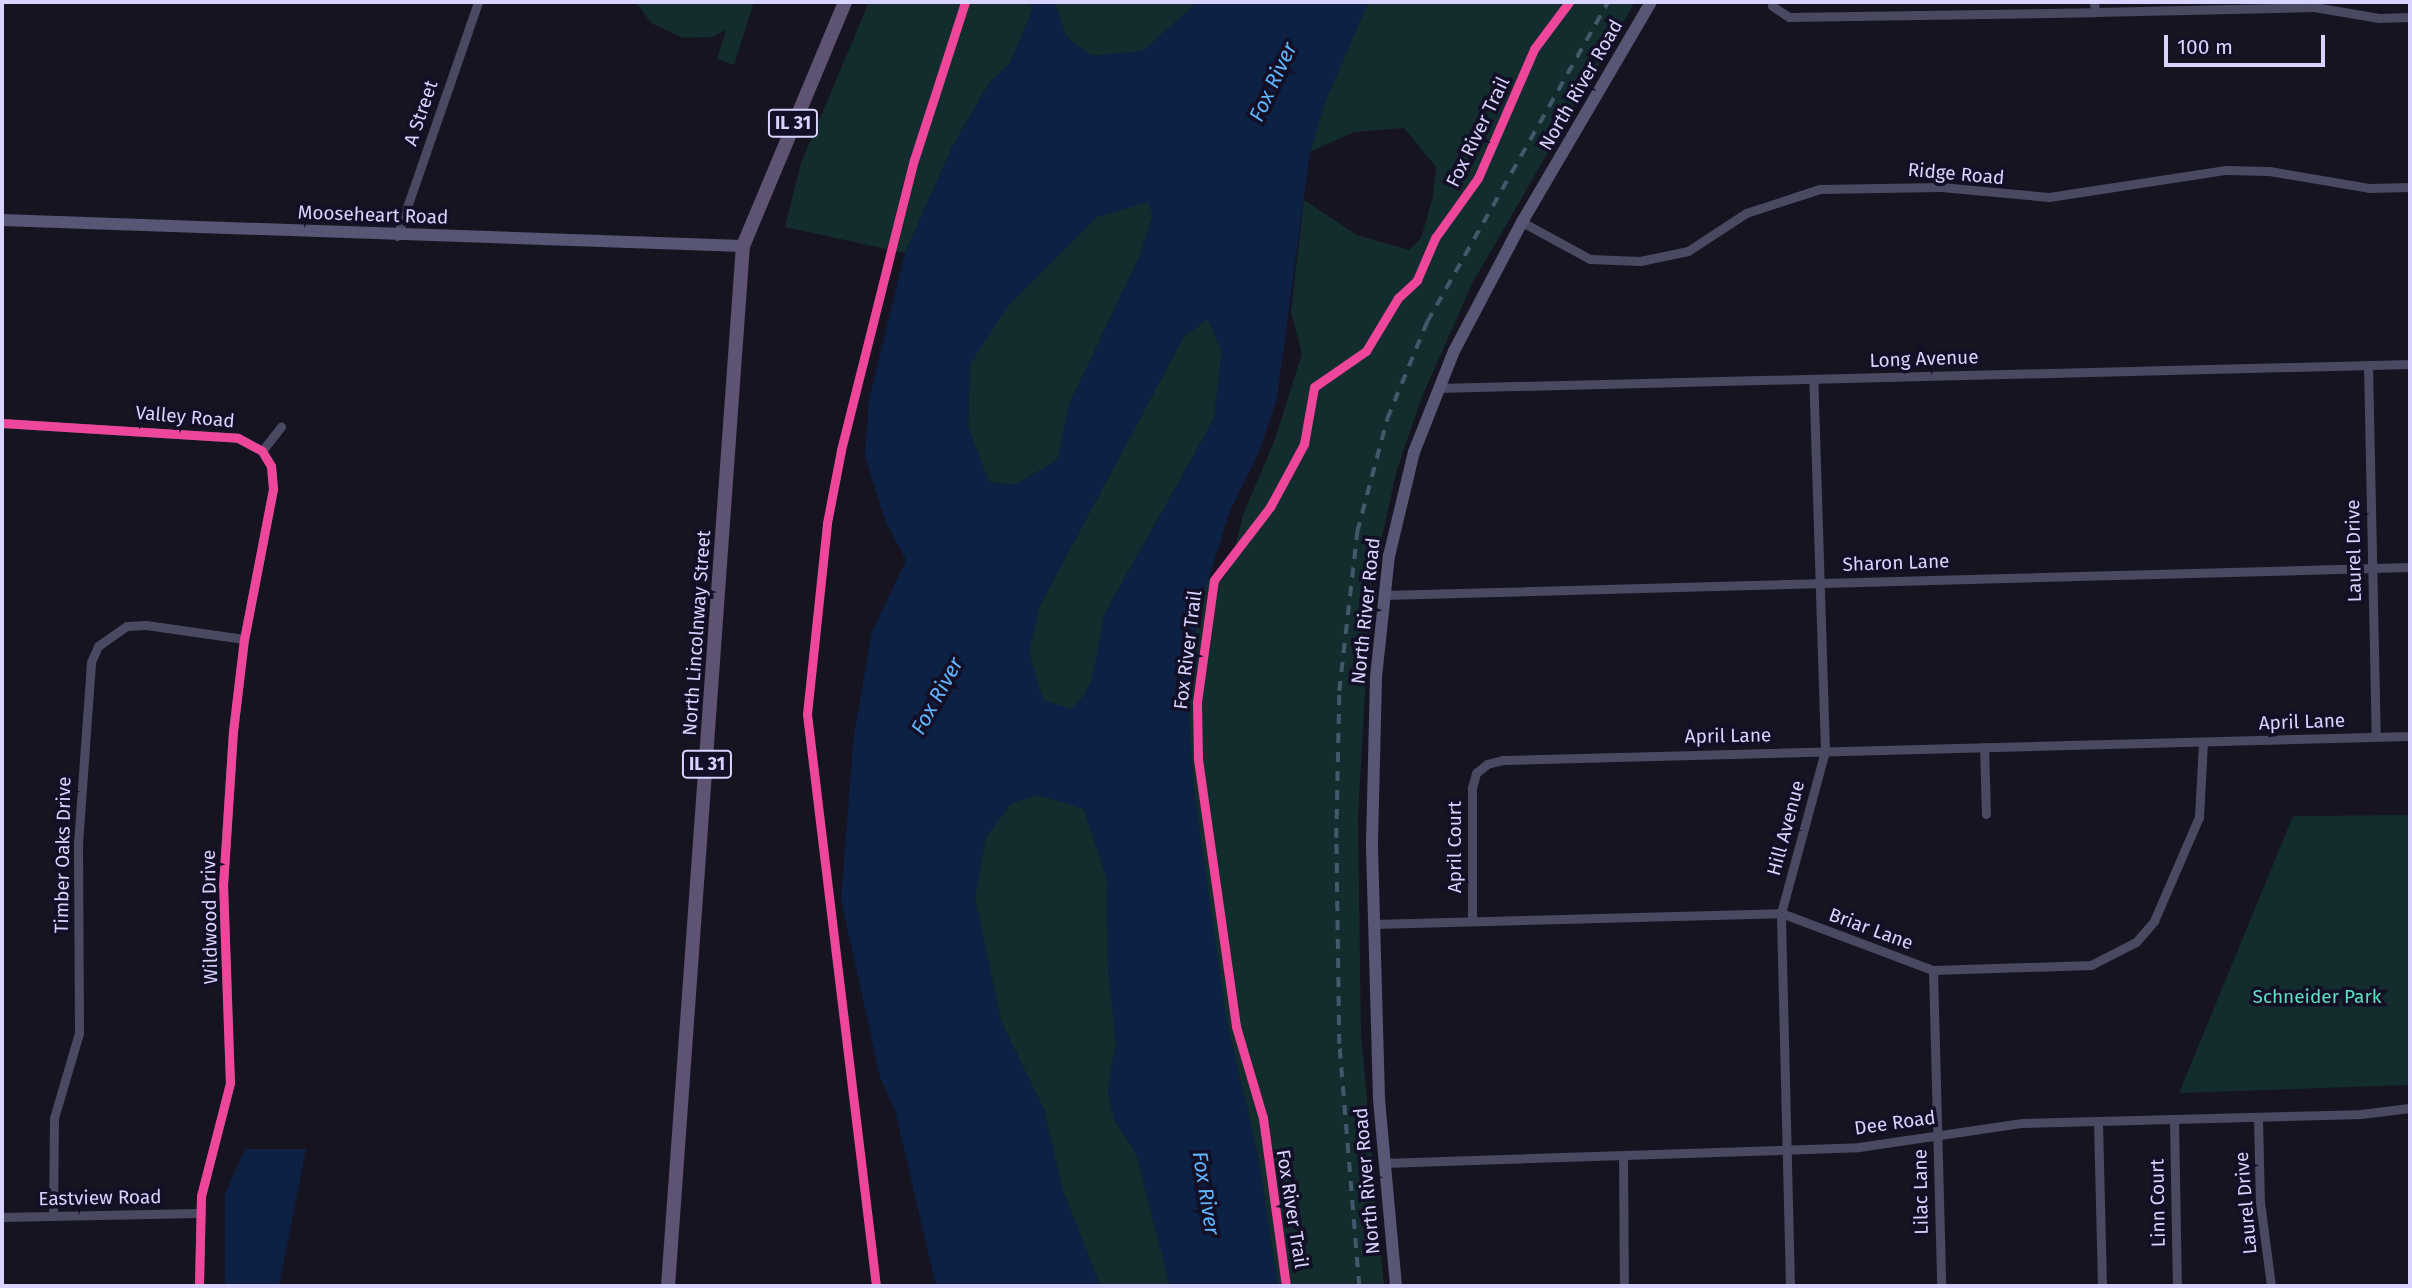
<!DOCTYPE html>
<html>
<head>
<meta charset="utf-8">
<style>
  body { margin:0 }
  #map { position:relative; width:2412px; height:1288px; overflow:hidden; background:#161421; font-family:"Fira Sans",sans-serif }
  div>[style] { position:absolute }
  .green>* { inset:0; background:#132c2d }
  .water>* { inset:0; background:#0d2144 }
  .minor>* { height:9px; margin:-4.5px; padding:0 4.5px; transform-origin:4.5px; border-radius:4.5px; background:#4a4962 }
  .secondary>* { height:12px; margin:-6px; padding:0 6px; transform-origin:6px; border-radius:6px; background:#575674 }
  .primary>* { height:14px; margin:-7px; padding:0 7px; transform-origin:7px; border-radius:7px; background:#5e5373 }
  .rail>* { height:3.5px; margin-top:-1.75px; transform-origin:0; background:repeating-linear-gradient(90deg,#43596b 0 10px,transparent 0 19px) }
  .cycleway>* { height:9px; margin:-4.5px; padding:0 4.5px; transform-origin:4.5px; border-radius:4.5px; background:#ed469a }
  span { translate:-50% -50%; white-space:nowrap; text-align:center; line-height:1.15; -webkit-text-stroke:7px #130f26; paint-order:stroke }
  .shield-label span { padding:2px 5px; background:#130f26; border:2px solid; border-radius:5px; -webkit-text-stroke-width:0 }
  .shield-label { font-size:18px; color:#d9d4ff; font-weight:700 }
  .street-label { font-size:19px; color:#d9d4ff }
  .park-label { font-size:19px; color:#5fe0c0 }
  .water-label { font-size:21px; color:#62b6ff; font-style:italic }
  .frame { position:absolute; inset:0; border:4px solid #d9d4ff; pointer-events:none }
  .scale { position:absolute; left:2164px; top:35px; width:161px; height:32px; box-sizing:border-box; border:4px solid #d9d4ff; border-top:0; padding-left:9px; font-size:21px; line-height:24px; white-space:nowrap; color:#d9d4ff; -webkit-text-stroke:5px #130f26; paint-order:stroke }
</style>
</head>
<body>
<div id="map">
  <div class="green">
    <div style="clip-path:polygon(636px 2px,754px 2px,734px 65px,717px 59px,726px 30px,712px 37px,683px 38px,651px 23px)"></div>
    <div style="clip-path:polygon(869px 2px,1029px 2px,1033px 9px,1010px 63px,990px 82px,952px 147px,905px 253px,785px 227px,801px 163px)"></div>
    <div style="clip-path:polygon(1055px 2px,1198px 2px,1143px 51px,1092px 56px,1066px 37px)"></div>
    <div style="clip-path:polygon(1368px 2px,1635px 2px,1473px 282px,1421px 399px,1396px 473px,1371px 588px,1358px 817px,1361px 1033px,1384px 1286px,1278px 1286px,1258px 1156px,1226px 1018px,1195px 800px,1188px 710px,1198px 612px,1207px 579px,1223px 580px,1230px 568px,1243px 515px,1275px 439px,1302px 354px,1291px 312px,1304px 200px,1357px 235px,1409px 250px,1421px 238px,1433px 197px,1436px 167px,1404px 128px,1354px 132px,1310px 152px,1325px 102px)"></div>
    <div style="clip-path:polygon(1148px 201px,1153px 215px,1141px 253px,1069px 405px,1058px 459px,1016px 485px,989px 482px,968px 427px,970px 364px,1008px 306px,1097px 217px)"></div>
    <div style="clip-path:polygon(1208px 319px,1222px 352px,1214px 419px,1105px 613px,1092px 680px,1083px 697px,1071px 710px,1042px 700px,1029px 651px,1040px 605px,1184px 336px)"></div>
    <div style="clip-path:polygon(1038px 795px,1084px 809px,1107px 878px,1108px 966px,1116px 1044px,1108px 1090px,1114px 1119px,1137px 1156px,1170px 1286px,1100px 1286px,1062px 1188px,1044px 1110px,1001px 1021px,975px 898px,985px 839px,1011px 803px)"></div>
    <div style="clip-path:polygon(2410px 815px,2410px 1085px,2179px 1093px,2293px 816px)"></div>
  </div>
  <div class="water">
    <div style="clip-path:polygon(evenodd,1029px 2px,1055px 2px,1066px 37px,1092px 56px,1143px 51px,1198px 2px,1368px 2px,1325px 102px,1310px 152px,1277px 398px,1259px 452px,1230px 511px,1198px 612px,1188px 710px,1195px 800px,1226px 1018px,1258px 1156px,1278px 1286px,1170px 1286px,1137px 1156px,1114px 1119px,1108px 1090px,1116px 1044px,1108px 966px,1107px 878px,1084px 809px,1038px 795px,1011px 803px,985px 839px,975px 898px,1001px 1021px,1044px 1110px,1062px 1188px,1100px 1286px,936px 1286px,895px 1110px,880px 1077px,841px 899px,854px 735px,872px 632px,906px 560px,885px 520px,865px 456px,869px 399px,905px 253px,952px 147px,990px 82px,1010px 63px,1033px 9px,1029px 2px,1148px 202px,1153px 215px,1141px 253px,1069px 405px,1058px 459px,1016px 485px,989px 482px,968px 427px,970px 364px,1008px 306px,1097px 217px,1148px 202px,1029px 2px,1208px 319px,1222px 352px,1214px 419px,1105px 613px,1092px 679px,1083px 697px,1071px 709px,1043px 700px,1029px 651px,1040px 605px,1184px 336px,1208px 319px)"></div>
    <div style="clip-path:polygon(245px 1149px,306px 1149px,279px 1286px,225px 1286px,225px 1194px)"></div>
  </div>
  <div class="minor">
    <div style="left:2094px;top:2px;width:10px;rotate:84deg"></div>
    <div style="left:2095px;top:12px;width:219px;rotate:-1.3deg"></div>
    <div style="left:2314px;top:7px;width:66px;rotate:9.6deg"></div>
    <div style="left:2379px;top:18px;width:31px;rotate:-2deg"></div>
    <div style="left:1772px;top:6px;width:20px;rotate:33deg"></div>
    <div style="left:1789px;top:17px;width:306px;rotate:-0.9deg"></div>
    <div style="left:1522px;top:222px;width:77px;rotate:28.6deg"></div>
    <div style="left:1590px;top:259px;width:50px;rotate:2.3deg"></div>
    <div style="left:1640px;top:261px;width:49px;rotate:-11.8deg"></div>
    <div style="left:1688px;top:251px;width:69px;rotate:-33.2deg"></div>
    <div style="left:1746px;top:213px;width:78px;rotate:-18deg"></div>
    <div style="left:1820px;top:189px;width:121px;rotate:-0.9deg"></div>
    <div style="left:1941px;top:187px;width:108px;rotate:5.3deg"></div>
    <div style="left:2049px;top:197px;width:179px;rotate:-8.7deg"></div>
    <div style="left:2226px;top:170px;width:43px;rotate:1.3deg"></div>
    <div style="left:2269px;top:171px;width:101px;rotate:9.6deg"></div>
    <div style="left:2369px;top:188px;width:41px;rotate:-1.4deg"></div>
    <div style="left:397px;top:236px;width:248px;rotate:-70.9deg"></div>
    <div style="left:2368px;top:365px;width:372px;rotate:88.8deg"></div>
    <div style="left:1438px;top:388px;width:972px;rotate:-1.41deg"></div>
    <div style="left:2px;top:423px;width:236px;rotate:3.6deg"></div>
    <div style="left:238px;top:438px;width:27px;rotate:28deg"></div>
    <div style="left:262px;top:451px;width:17px;rotate:59deg"></div>
    <div style="left:271px;top:466px;width:23px;rotate:85deg"></div>
    <div style="left:273px;top:489px;width:153px;rotate:100.9deg"></div>
    <div style="left:244px;top:639px;width:93px;rotate:96.8deg"></div>
    <div style="left:233px;top:731px;width:153px;rotate:93.7deg"></div>
    <div style="left:223px;top:884px;width:199px;rotate:88deg"></div>
    <div style="left:230px;top:1083px;width:117px;rotate:104.4deg"></div>
    <div style="left:201px;top:1196px;width:90px;rotate:91.3deg"></div>
    <div style="left:262px;top:451px;width:31px;rotate:-52deg"></div>
    <div style="left:1384px;top:595px;width:1026px;rotate:-1.56deg"></div>
    <div style="left:1984px;top:747px;width:67px;rotate:88.3deg"></div>
    <div style="left:1472px;top:920px;width:132px;rotate:-90deg"></div>
    <div style="left:1472px;top:788px;width:16px;rotate:-75deg"></div>
    <div style="left:1476px;top:773px;width:14px;rotate:-39deg"></div>
    <div style="left:1487px;top:764px;width:16px;rotate:-14deg"></div>
    <div style="left:1503px;top:760px;width:907px;rotate:-1.52deg"></div>
    <div style="left:1373px;top:924px;width:408px;rotate:-1.5deg"></div>
    <div style="left:1781px;top:913px;width:162px;rotate:20.6deg"></div>
    <div style="left:1933px;top:970px;width:158px;rotate:-1.8deg"></div>
    <div style="left:2091px;top:965px;width:51px;rotate:-27.1deg"></div>
    <div style="left:2136px;top:942px;width:28px;rotate:-49deg"></div>
    <div style="left:2154px;top:921px;width:113px;rotate:-66.6deg"></div>
    <div style="left:2199px;top:817px;width:75px;rotate:-86.9deg"></div>
    <div style="left:1933px;top:970px;width:316px;rotate:88.5deg"></div>
    <div style="left:2258px;top:1117px;width:85px;rotate:88.7deg"></div>
    <div style="left:2260px;top:1202px;width:85px;rotate:82.5deg"></div>
    <div style="left:2174px;top:1119px;width:167px;rotate:89deg"></div>
    <div style="left:2098px;top:1122px;width:164px;rotate:88.6deg"></div>
    <div style="left:1623px;top:1156px;width:130px;rotate:89.6deg"></div>
    <div style="left:1384px;top:1163px;width:475px;rotate:-1.9deg"></div>
    <div style="left:1859px;top:1147px;width:165px;rotate:-8.4deg"></div>
    <div style="left:2022px;top:1123px;width:339px;rotate:-1.5deg"></div>
    <div style="left:2361px;top:1114px;width:49px;rotate:-7deg"></div>
    <div style="left:53px;top:1216px;width:98px;rotate:-89.4deg"></div>
    <div style="left:54px;top:1118px;width:89px;rotate:-73.6deg"></div>
    <div style="left:79px;top:1033px;width:189px;rotate:-90.3deg"></div>
    <div style="left:78px;top:844px;width:182px;rotate:-85.9deg"></div>
    <div style="left:91px;top:662px;width:17px;rotate:-66deg"></div>
    <div style="left:98px;top:646px;width:35px;rotate:-35deg"></div>
    <div style="left:127px;top:626px;width:19px;rotate:-3deg"></div>
    <div style="left:146px;top:625px;width:99px;rotate:8.1deg"></div>
    <div style="left:2px;top:1217px;width:196px;rotate:-1.2deg"></div>
    <div style="left:1790px;top:1286px;width:373px;rotate:-91.4deg"></div>
    <div style="left:1781px;top:913px;width:168px;rotate:-74.8deg"></div>
    <div style="left:1825px;top:751px;width:372px;rotate:-91.8deg"></div>
  </div>
  <div class="secondary">
    <div style="left:2px;top:220px;width:741px;rotate:2.01deg"></div>
    <div style="left:1396px;top:1286px;width:189px;rotate:-95.2deg"></div>
    <div style="left:1379px;top:1098px;width:256px;rotate:-91.6deg"></div>
    <div style="left:1372px;top:842px;width:165px;rotate:-88.6deg"></div>
    <div style="left:1376px;top:677px;width:122px;rotate:-83.9deg"></div>
    <div style="left:1389px;top:556px;width:107px;rotate:-76.5deg"></div>
    <div style="left:1414px;top:452px;width:109px;rotate:-68.4deg"></div>
    <div style="left:1454px;top:351px;width:146px;rotate:-62.2deg"></div>
    <div style="left:1522px;top:222px;width:255px;rotate:-59.6deg"></div>
  </div>
  <div class="primary">
    <div style="left:668px;top:1286px;width:1043px;rotate:-85.88deg"></div>
    <div style="left:743px;top:246px;width:264px;rotate:-67.3deg"></div>
  </div>
  <div class="rail">
    <div style="left:1359px;top:1286px;width:243px;rotate:-94.7deg"></div>
    <div style="left:1339px;top:1044px;width:206px;rotate:-90.8deg"></div>
    <div style="left:1336px;top:838px;width:147px;rotate:-88.8deg"></div>
    <div style="left:1339px;top:691px;width:160px;rotate:-83.5deg"></div>
    <div style="left:1357px;top:532px;width:117px;rotate:-75.1deg"></div>
    <div style="left:1387px;top:419px;width:105px;rotate:-67.6deg"></div>
    <div style="left:1427px;top:322px;width:368px;rotate:-60.5deg"></div>
  </div>
  <div class="cycleway">
    <div style="left:2px;top:423px;width:236px;rotate:3.6deg"></div>
    <div style="left:238px;top:438px;width:27px;rotate:28deg"></div>
    <div style="left:262px;top:451px;width:17px;rotate:59deg"></div>
    <div style="left:271px;top:466px;width:23px;rotate:85deg"></div>
    <div style="left:273px;top:489px;width:153px;rotate:100.9deg"></div>
    <div style="left:244px;top:639px;width:93px;rotate:96.8deg"></div>
    <div style="left:233px;top:731px;width:153px;rotate:93.7deg"></div>
    <div style="left:223px;top:884px;width:199px;rotate:88deg"></div>
    <div style="left:230px;top:1083px;width:117px;rotate:104.4deg"></div>
    <div style="left:201px;top:1196px;width:90px;rotate:91.3deg"></div>
    <div style="left:876px;top:1286px;width:576px;rotate:-96.88deg"></div>
    <div style="left:807px;top:714px;width:192px;rotate:-84deg"></div>
    <div style="left:827px;top:523px;width:74px;rotate:-79.1deg"></div>
    <div style="left:841px;top:450px;width:299px;rotate:-75.9deg"></div>
    <div style="left:914px;top:160px;width:166px;rotate:-72.1deg"></div>
    <div style="left:1286px;top:1286px;width:170px;rotate:-97.8deg"></div>
    <div style="left:1263px;top:1118px;width:96px;rotate:-106.4deg"></div>
    <div style="left:1236px;top:1026px;width:270px;rotate:-98.1deg"></div>
    <div style="left:1198px;top:759px;width:57px;rotate:-91deg"></div>
    <div style="left:1197px;top:702px;width:123px;rotate:-82.1deg"></div>
    <div style="left:1214px;top:580px;width:92px;rotate:-52.5deg"></div>
    <div style="left:1270px;top:507px;width:72px;rotate:-61.6deg"></div>
    <div style="left:1304px;top:444px;width:58px;rotate:-80deg"></div>
    <div style="left:1314px;top:387px;width:63px;rotate:-34.7deg"></div>
    <div style="left:1366px;top:351px;width:62px;rotate:-58.9deg"></div>
    <div style="left:1398px;top:298px;width:26px;rotate:-43deg"></div>
    <div style="left:1417px;top:280px;width:46px;rotate:-66.8deg"></div>
    <div style="left:1435px;top:238px;width:74px;rotate:-54.4deg"></div>
    <div style="left:1478px;top:178px;width:141px;rotate:-66.5deg"></div>
    <div style="left:1534px;top:49px;width:59px;rotate:-53.3deg"></div>
  </div>
  <div class="shield-label">
    <span style="left:793px;top:123px">IL 31</span>
    <span style="left:707px;top:764px">IL 31</span>
  </div>
  <div class="street-label">
    <span style="left:1581px;top:85px;rotate:-60deg">North River Road</span>
    <span style="left:421px;top:113px;rotate:-71deg">A Street</span>
    <span style="left:1478px;top:132px;rotate:-64deg">Fox River Trail</span>
    <span style="left:1956px;top:174px;rotate:5deg">Ridge Road</span>
    <span style="left:373px;top:215px;rotate:2deg">Mooseheart Road</span>
    <span style="left:1924px;top:359px;rotate:-2deg">Long Avenue</span>
    <span style="left:185px;top:417px;rotate:5deg">Valley Road</span>
    <span style="left:2354px;top:551px;rotate:-91deg">Laurel Drive</span>
    <span style="left:1896px;top:563px;rotate:-2deg">Sharon Lane</span>
    <span style="left:1366px;top:611px;rotate:-84deg">North River Road</span>
    <span style="left:697px;top:633px;rotate:-86deg">North Lincolnway Street</span>
    <span style="left:1188px;top:650px;rotate:-83deg">Fox River Trail</span>
    <span style="left:2302px;top:722px;rotate:-2deg">April Lane</span>
    <span style="left:1728px;top:736px;rotate:-1deg">April Lane</span>
    <span style="left:1786px;top:828px;rotate:-75deg">Hill Avenue</span>
    <span style="left:1455px;top:847px;rotate:-90deg">April Court</span>
    <span style="left:63px;top:855px;rotate:-89deg">Timber Oaks Drive</span>
    <span style="left:210px;top:917px;rotate:-91deg">Wildwood Drive</span>
    <span style="left:1871px;top:929px;rotate:20deg">Briar Lane</span>
    <span style="left:1895px;top:1123px;rotate:-8deg">Dee Road</span>
    <span style="left:1367px;top:1181px;rotate:-95deg">North River Road</span>
    <span style="left:1921px;top:1192px;rotate:-91deg">Lilac Lane</span>
    <span style="left:100px;top:1198px;rotate:-1deg">Eastview Road</span>
    <span style="left:2158px;top:1203px;rotate:-91deg">Linn Court</span>
    <span style="left:2246px;top:1203px;rotate:-95deg">Laurel Drive</span>
    <span style="left:1292px;top:1209px;rotate:81deg">Fox River Trail</span>
  </div>
  <div class="park-label">
    <span style="left:2317px;top:997px">Schneider Park</span>
  </div>
  <div class="water-label">
    <span style="left:1273px;top:82px;rotate:-65deg">Fox River</span>
    <span style="left:937px;top:696px;rotate:-61deg">Fox River</span>
    <span style="left:1206px;top:1193px;rotate:81deg">Fox River</span>
  </div>
  <div class="frame"></div>
  <div class="scale">100 m</div>
</div>
</body>
</html>
